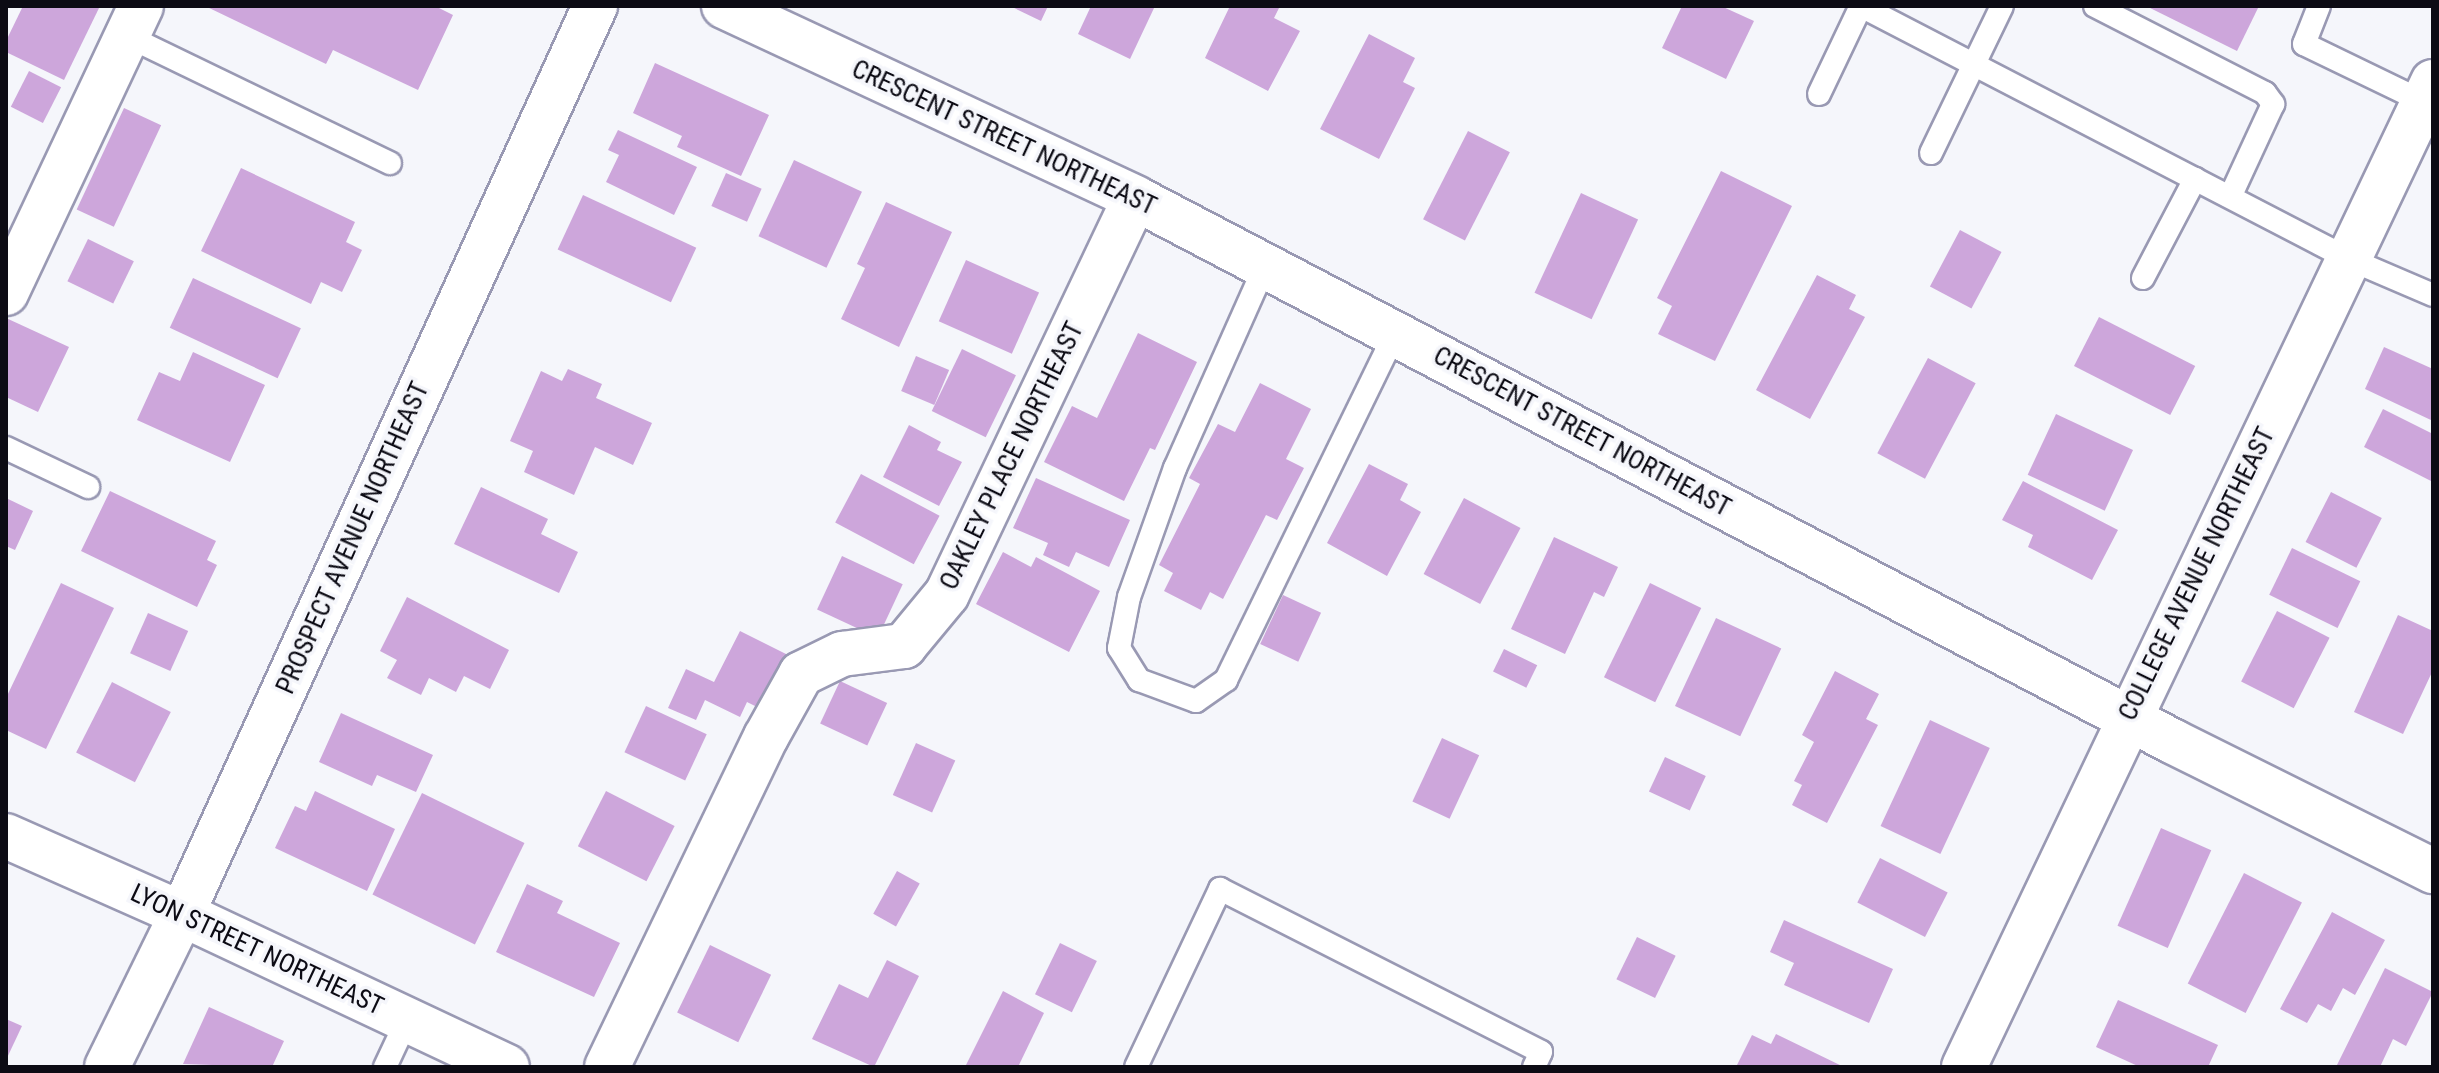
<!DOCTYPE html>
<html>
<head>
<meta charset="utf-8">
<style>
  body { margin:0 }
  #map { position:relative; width:2439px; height:1073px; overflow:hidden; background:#f5f6fb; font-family:"Roboto Condensed",sans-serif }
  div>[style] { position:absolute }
  .building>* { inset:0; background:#cda6db; transform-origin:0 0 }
  .roads { filter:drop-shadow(2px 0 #9999b3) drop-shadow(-2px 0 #9999b3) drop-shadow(0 2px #9999b3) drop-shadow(0 -2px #9999b3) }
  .service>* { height:22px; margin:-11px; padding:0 11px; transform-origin:11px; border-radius:11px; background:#fff }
  .minor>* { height:44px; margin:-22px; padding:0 22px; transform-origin:22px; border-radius:22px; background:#fff }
  .tertiary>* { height:44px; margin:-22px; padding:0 22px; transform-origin:22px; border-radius:22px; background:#fff }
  span { translate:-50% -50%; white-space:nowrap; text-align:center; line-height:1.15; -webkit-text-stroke:7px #f5f6fb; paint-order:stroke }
  .street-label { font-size:26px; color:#0c0b14 }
  .frame { position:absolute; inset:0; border:8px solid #0c0b14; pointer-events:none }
</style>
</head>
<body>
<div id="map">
  <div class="building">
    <div style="clip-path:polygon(23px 6px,100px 6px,64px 80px,6px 52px,6px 41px)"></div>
    <div style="clip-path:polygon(205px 6px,435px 6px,453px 15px,418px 90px,333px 50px,326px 64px)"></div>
    <div style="clip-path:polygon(1010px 6px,1048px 6px,1041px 21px)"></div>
    <div style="clip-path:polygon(1091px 6px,1155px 6px,1130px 59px,1078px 34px)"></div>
    <div style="clip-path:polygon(1230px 6px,1280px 6px,1274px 18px,1300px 31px,1268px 91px,1205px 58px)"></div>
    <div style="clip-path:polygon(1682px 6px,1721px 6px,1754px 21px,1726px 79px,1662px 48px)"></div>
    <div style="clip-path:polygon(2146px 6px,2259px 6px,2237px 51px)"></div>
    <div style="clip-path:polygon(1369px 34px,1415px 58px,1403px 82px,1415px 88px,1379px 159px,1320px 129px)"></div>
    <div style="clip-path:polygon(655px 63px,769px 115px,741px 176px,677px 147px,682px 136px,633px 113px)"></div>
    <div style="left:29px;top:71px;width:36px;height:40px;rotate:27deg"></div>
    <div style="left:124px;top:108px;width:41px;height:112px;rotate:25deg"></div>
    <div style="clip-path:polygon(618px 130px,697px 167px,674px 215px,606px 182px,619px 155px,608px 150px)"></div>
    <div style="left:1468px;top:131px;width:47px;height:99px;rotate:27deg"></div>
    <div style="left:794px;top:160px;width:75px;height:84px;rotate:25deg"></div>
    <div style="clip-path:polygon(241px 168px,355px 222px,346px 242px,362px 250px,342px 292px,321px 282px,311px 304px,201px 251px)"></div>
    <div style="clip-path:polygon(1721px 171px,1792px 206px,1715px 361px,1658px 334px,1672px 306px,1657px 298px)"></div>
    <div style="left:726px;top:173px;width:39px;height:36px;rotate:24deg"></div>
    <div style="left:1581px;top:193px;width:63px;height:110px;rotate:25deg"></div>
    <div style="left:583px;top:195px;width:125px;height:60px;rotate:25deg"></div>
    <div style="clip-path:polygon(886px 202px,952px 232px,899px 347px,841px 319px,865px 268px,857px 264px)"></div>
    <div style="left:1960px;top:230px;width:47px;height:64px;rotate:28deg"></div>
    <div style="left:88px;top:239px;width:51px;height:47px;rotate:26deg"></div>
    <div style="left:966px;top:260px;width:80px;height:67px;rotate:24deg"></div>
    <div style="clip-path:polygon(1817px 275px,1856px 295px,1849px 309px,1865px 317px,1810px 419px,1756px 390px)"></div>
    <div style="left:193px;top:278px;width:119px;height:55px;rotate:25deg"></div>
    <div style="left:2099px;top:317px;width:108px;height:55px;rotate:27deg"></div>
    <div style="clip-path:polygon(6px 318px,69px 347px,38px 412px,6px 397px)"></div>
    <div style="clip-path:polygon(1138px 333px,1197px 362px,1155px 450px,1150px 448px,1124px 501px,1044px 462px,1072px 406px,1097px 418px)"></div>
    <div style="clip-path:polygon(2384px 347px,2433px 369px,2433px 421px,2365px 389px)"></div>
    <div style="left:962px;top:349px;width:60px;height:69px;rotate:26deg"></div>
    <div style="clip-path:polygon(193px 352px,265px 385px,230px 462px,137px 420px,159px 372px,180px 381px)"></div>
    <div style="left:916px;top:356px;width:36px;height:38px;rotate:23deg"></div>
    <div style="left:1928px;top:358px;width:54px;height:108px;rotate:28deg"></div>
    <div style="clip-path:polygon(568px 369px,602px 384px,596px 398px,652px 423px,633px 465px,595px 447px,574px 495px,524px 472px,533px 451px,510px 441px,541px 371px,562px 381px)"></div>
    <div style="clip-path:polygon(1260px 383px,1311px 409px,1286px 459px,1304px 468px,1277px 520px,1266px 515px,1223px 599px,1210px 592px,1201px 610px,1164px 591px,1173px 573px,1159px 565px,1200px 484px,1189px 478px,1218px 424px,1235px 432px)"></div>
    <div style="clip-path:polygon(2383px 409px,2433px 434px,2433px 482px,2364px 447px)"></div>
    <div style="left:2056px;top:414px;width:85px;height:67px;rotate:25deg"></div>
    <div style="clip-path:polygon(909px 425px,941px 442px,937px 450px,962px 462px,939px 506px,883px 477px)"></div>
    <div style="clip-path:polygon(1369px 464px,1408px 484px,1400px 500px,1421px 512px,1387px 576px,1327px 543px)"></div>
    <div style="left:861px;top:474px;width:89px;height:55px;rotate:28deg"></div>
    <div style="clip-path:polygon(1036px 478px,1130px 520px,1109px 567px,1076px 552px,1069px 567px,1043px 555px,1048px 543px,1013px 528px)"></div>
    <div style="clip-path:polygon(2023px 481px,2118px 530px,2092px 580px,2028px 547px,2033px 535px,2002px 520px)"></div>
    <div style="clip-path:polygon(481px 487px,548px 519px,541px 534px,578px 552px,559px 593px,454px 544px)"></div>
    <div style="clip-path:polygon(110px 491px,216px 541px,207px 560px,217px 565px,197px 607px,81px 551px)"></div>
    <div style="left:2331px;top:492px;width:57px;height:56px;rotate:27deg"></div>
    <div style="clip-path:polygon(6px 498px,33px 511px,15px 550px,6px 546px)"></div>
    <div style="left:1464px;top:498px;width:64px;height:86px;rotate:28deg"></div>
    <div style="clip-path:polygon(1554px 537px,1618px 567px,1604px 597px,1594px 592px,1565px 654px,1511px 629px)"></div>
    <div style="left:2292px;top:548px;width:76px;height:52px;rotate:26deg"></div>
    <div style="clip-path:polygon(1003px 552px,1031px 567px,1036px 557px,1100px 591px,1069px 652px,976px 604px)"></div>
    <div style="left:842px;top:556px;width:67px;height:59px;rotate:25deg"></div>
    <div style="clip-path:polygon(61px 583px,114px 608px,46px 749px,6px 730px,6px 698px)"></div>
    <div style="left:1650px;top:583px;width:57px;height:105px;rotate:26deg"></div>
    <div style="left:1283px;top:595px;width:42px;height:54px;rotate:25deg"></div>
    <div style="clip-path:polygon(407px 597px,509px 650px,490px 689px,464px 676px,456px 692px,429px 678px,421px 695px,387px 678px,397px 660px,380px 651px)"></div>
    <div style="left:2277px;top:611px;width:59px;height:79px;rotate:27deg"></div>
    <div style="left:148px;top:613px;width:44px;height:44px;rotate:24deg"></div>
    <div style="clip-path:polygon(2398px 615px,2433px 631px,2433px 670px,2403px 734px,2354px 712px)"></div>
    <div style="left:1716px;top:618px;width:72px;height:97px;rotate:25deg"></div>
    <div style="clip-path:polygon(740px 631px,788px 655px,761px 709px,747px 702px,740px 717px,705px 700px,696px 720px,668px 708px,686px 669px,714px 682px)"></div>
    <div style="left:1504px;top:649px;width:37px;height:25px;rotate:26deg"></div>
    <div style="clip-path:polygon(1835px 671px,1879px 694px,1866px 719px,1878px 725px,1827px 823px,1792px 805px,1802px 785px,1794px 781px,1814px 742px,1802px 735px)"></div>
    <div style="left:840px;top:681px;width:52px;height:47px;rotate:25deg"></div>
    <div style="left:112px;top:682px;width:66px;height:79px;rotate:27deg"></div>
    <div style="left:646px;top:706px;width:67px;height:51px;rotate:25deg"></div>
    <div style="clip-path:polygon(341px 713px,433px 755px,416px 792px,377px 775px,372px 786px,319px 762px)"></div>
    <div style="left:1930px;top:720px;width:66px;height:117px;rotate:25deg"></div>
    <div style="left:1442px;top:738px;width:41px;height:70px;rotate:25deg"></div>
    <div style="left:916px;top:743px;width:43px;height:57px;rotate:24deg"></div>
    <div style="left:1665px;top:757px;width:45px;height:38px;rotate:25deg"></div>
    <div style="clip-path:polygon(315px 791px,395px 829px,367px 891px,275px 848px,295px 806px,306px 811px)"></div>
    <div style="left:606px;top:791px;width:77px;height:62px;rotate:27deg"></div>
    <div style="left:422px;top:793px;width:114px;height:113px;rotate:26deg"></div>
    <div style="left:2161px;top:828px;width:55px;height:107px;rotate:24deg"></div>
    <div style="left:1880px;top:858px;width:76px;height:50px;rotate:27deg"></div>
    <div style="left:897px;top:871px;width:26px;height:49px;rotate:29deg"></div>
    <div style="left:2244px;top:873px;width:65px;height:124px;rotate:27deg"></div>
    <div style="clip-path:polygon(527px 884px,563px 901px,557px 913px,620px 943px,594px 997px,496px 952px)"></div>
    <div style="clip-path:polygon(2332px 912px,2385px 940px,2355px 995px,2343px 988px,2331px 1011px,2318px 1004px,2307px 1023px,2280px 1009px)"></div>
    <div style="clip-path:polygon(1784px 920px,1893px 969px,1869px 1023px,1784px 985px,1794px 963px,1770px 952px)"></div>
    <div style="left:1637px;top:937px;width:43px;height:47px;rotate:26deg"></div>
    <div style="left:1060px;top:943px;width:41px;height:57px;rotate:26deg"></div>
    <div style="left:710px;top:945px;width:68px;height:75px;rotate:26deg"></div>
    <div style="clip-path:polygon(887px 960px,919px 976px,874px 1067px,812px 1039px,839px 984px,868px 998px)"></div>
    <div style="clip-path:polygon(2385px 968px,2433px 992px,2406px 1046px,2393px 1039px,2380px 1067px,2336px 1067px)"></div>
    <div style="clip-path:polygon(1003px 991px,1044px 1013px,1018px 1067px,965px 1067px)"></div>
    <div style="clip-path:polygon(2118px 1000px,2218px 1045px,2208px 1067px,2140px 1067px,2096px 1047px)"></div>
    <div style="clip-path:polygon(209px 1007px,284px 1041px,272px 1067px,183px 1064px)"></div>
    <div style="clip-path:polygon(6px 1019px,22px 1026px,6px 1060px)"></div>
    <div style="clip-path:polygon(1776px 1034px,1844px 1067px,1736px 1067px,1752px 1035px,1771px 1044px)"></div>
  </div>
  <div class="roads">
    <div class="service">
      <div style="left:2095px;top:6px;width:191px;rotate:27.1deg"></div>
      <div style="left:2265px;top:93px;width:14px;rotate:54deg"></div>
      <div style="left:2273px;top:104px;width:102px;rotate:114.8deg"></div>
      <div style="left:2319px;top:6px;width:41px;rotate:111.5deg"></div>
      <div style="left:2304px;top:44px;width:133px;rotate:25.8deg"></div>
      <div style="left:127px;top:36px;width:292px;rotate:25.8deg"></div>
      <div style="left:1819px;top:94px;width:98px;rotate:-64.5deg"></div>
      <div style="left:1861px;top:6px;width:550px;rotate:27.4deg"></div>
      <div style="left:2349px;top:259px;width:91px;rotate:23.2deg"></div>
      <div style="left:1931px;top:153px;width:163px;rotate:-64.2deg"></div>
      <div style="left:1265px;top:266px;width:221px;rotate:114deg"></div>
      <div style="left:1175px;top:468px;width:137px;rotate:109.6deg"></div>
      <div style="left:1129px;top:597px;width:52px;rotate:101.1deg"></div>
      <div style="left:1119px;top:648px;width:38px;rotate:58deg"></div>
      <div style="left:1139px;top:680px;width:61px;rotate:20.2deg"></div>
      <div style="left:1196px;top:701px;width:37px;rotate:-35deg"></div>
      <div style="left:1226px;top:680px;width:385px;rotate:-64deg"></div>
      <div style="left:2143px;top:278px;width:112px;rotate:-62.3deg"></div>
      <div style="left:6px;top:448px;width:91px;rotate:25.4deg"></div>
      <div style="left:385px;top:1067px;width:52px;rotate:-64.9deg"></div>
      <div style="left:1136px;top:1067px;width:197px;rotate:-64.7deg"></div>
      <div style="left:1220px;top:889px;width:360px;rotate:26.9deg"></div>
      <div style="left:1541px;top:1052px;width:17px;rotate:115deg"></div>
    </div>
    <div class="minor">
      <div style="left:724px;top:6px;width:454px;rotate:25deg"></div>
      <div style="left:1135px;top:198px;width:1171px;rotate:27.64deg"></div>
      <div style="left:2172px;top:741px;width:292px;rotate:26.5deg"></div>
      <div style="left:6px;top:293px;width:317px;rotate:-64.8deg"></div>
      <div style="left:107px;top:1067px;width:170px;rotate:-63.9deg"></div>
      <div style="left:182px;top:914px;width:998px;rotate:-65.54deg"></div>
      <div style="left:607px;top:1067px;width:366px;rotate:-64.3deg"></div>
      <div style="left:766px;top:737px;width:72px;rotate:-60.9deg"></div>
      <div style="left:801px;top:674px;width:46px;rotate:-26deg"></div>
      <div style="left:842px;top:654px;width:63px;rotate:-7.4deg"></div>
      <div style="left:904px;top:646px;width:67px;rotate:-50.4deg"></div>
      <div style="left:947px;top:594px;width:438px;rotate:-64.6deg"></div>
    </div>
    <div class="tertiary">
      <div style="left:6px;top:836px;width:193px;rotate:23.9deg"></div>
      <div style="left:182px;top:914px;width:359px;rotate:25.2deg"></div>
      <div style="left:1964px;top:1067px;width:1091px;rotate:-64.54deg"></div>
    </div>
  </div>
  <div class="street-label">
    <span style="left:1004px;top:138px;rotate:25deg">CRESCENT STREET NORTHEAST</span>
    <span style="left:1582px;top:432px;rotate:28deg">CRESCENT STREET NORTHEAST</span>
    <span style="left:1012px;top:456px;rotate:-64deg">OAKLEY PLACE NORTHEAST</span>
    <span style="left:353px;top:538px;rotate:-66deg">PROSPECT AVENUE NORTHEAST</span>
    <span style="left:2197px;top:574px;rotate:-64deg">COLLEGE AVENUE NORTHEAST</span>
    <span style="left:257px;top:950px;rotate:25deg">LYON STREET NORTHEAST</span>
  </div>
  <div class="frame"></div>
</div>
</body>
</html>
